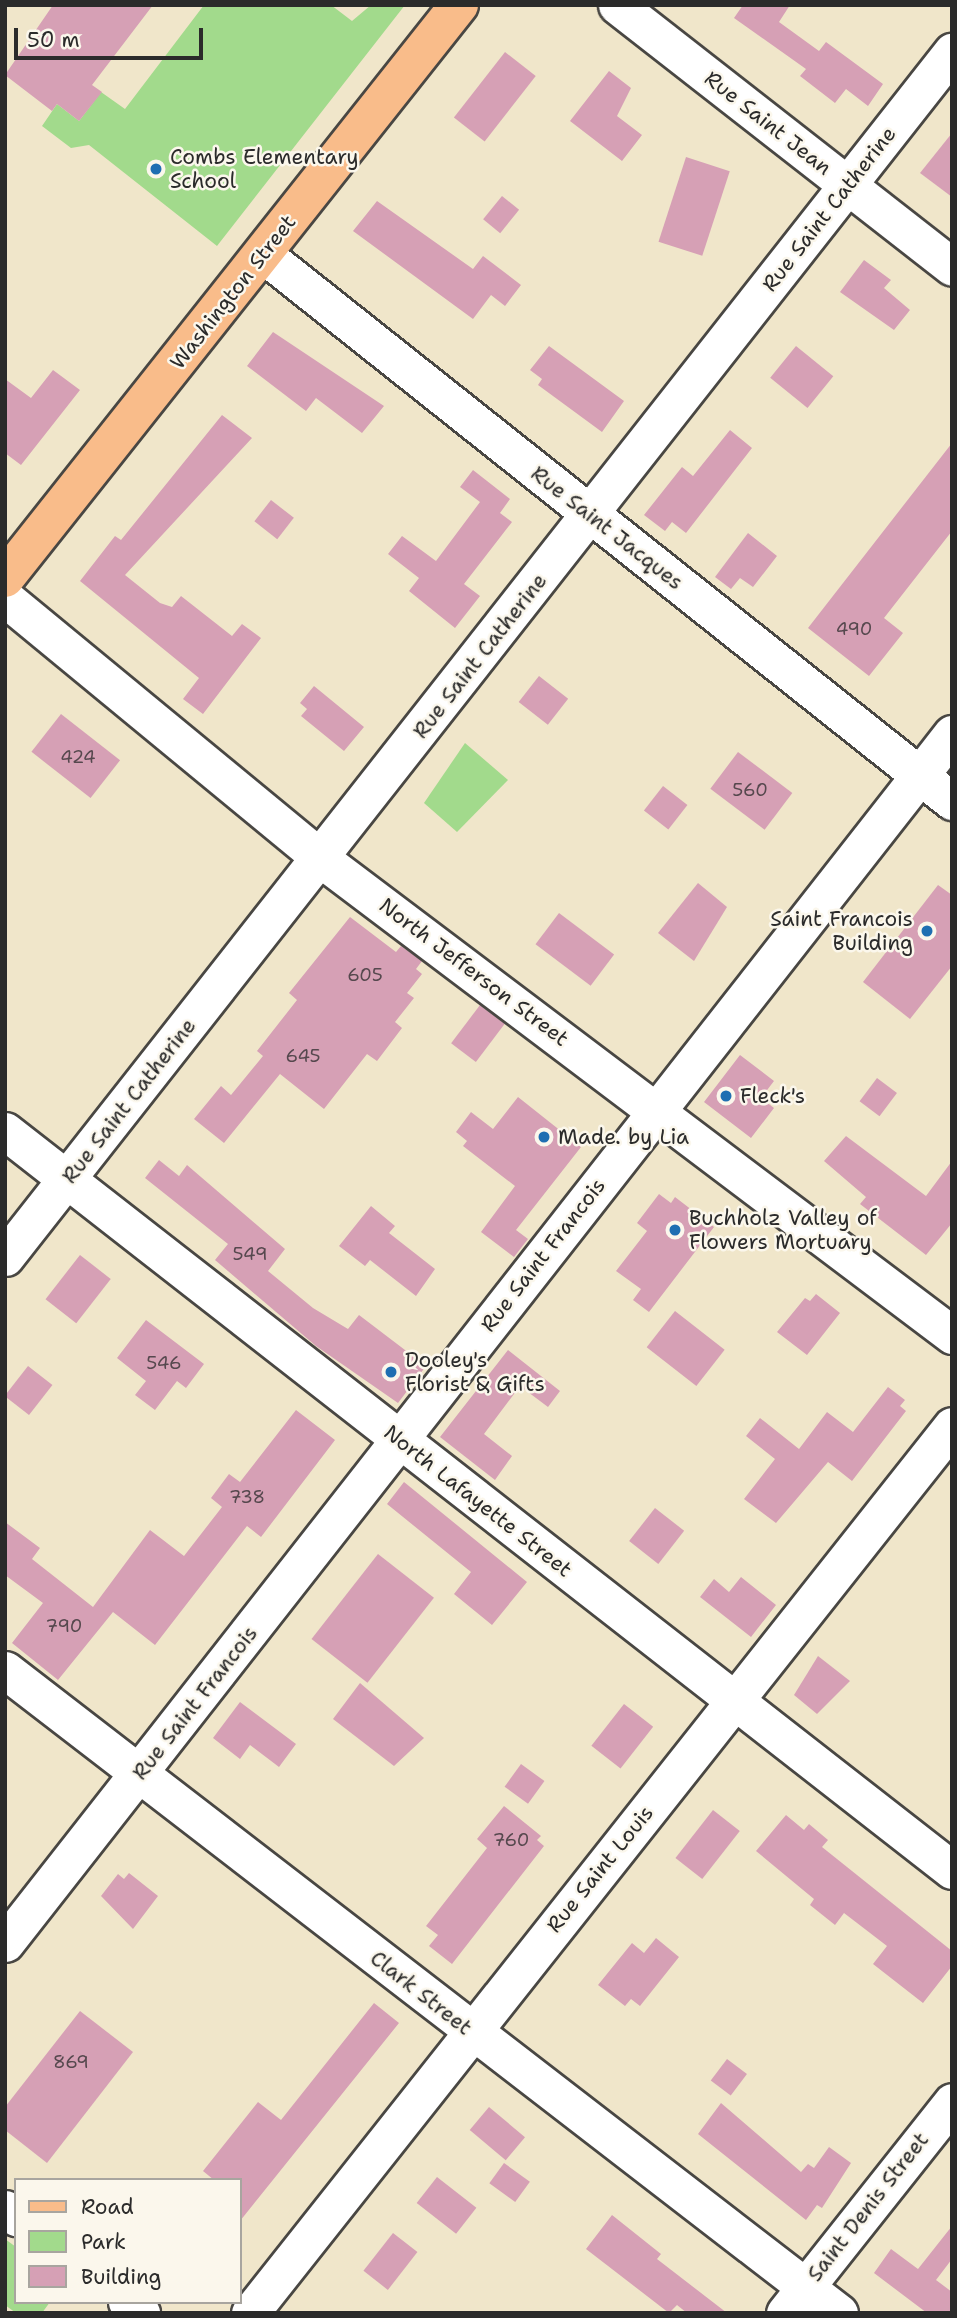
<!DOCTYPE html>
<html>
<head>
<meta charset="utf-8">
<style>
  body { margin:0 }
  #map { position:relative; width:957px; height:2318px; overflow:hidden; background:#f0e6ca; font-family:"Shantell Sans",sans-serif }
  div>[style] { position:absolute }
  .green>* { inset:0; background:#a2da8c }
  .building>* { inset:0; background:#d6a0b5; transform-origin:0 0 }
  .roads { filter:drop-shadow(2px 0 #494743) drop-shadow(-2px 0 #494743) drop-shadow(0 2px #494743) drop-shadow(0 -2px #494743) }
  .minor>* { height:37px; margin:-18.5px; padding:0 18.5px; transform-origin:18.5px; border-radius:18.5px; background:#fff }
  .major>* { height:38px; margin:-19px; padding:0 19px; transform-origin:19px; border-radius:19px; background:#f9bc8a }
  .dots>* { width:19px; height:19px; translate:-50% -50%; box-sizing:border-box; border:4px solid #fbf7ec; border-radius:50% }
  span { translate:-50% -50%; white-space:nowrap; text-align:center; line-height:1.15; -webkit-text-stroke:5px #fbf7ec; paint-order:stroke }
  .number-label { font-size:18px; color:#56484e }
  .number-label span { -webkit-text-stroke-width:0 }
  .street-label { font-size:21px; color:#2b2b2b }
  .poi-label { font-size:21px; color:#2b2b2b }
  .left { translate:0 -50%; text-align:left }
  .right { translate:-100% -50%; text-align:right }
  .frame { position:absolute; inset:0; border:7px solid #2b2b2b; pointer-events:none }
  .legend { position:absolute; left:14px; top:2178px; width:228px; height:126px; box-sizing:border-box; background:#fbf7ec; border:2px solid #a8a59f; margin:0; padding:9px 12px; list-style:none; font-size:21px; color:#2b2b2b }
  .legend li { display:flex; align-items:center; gap:14px; height:35px }
  .legend b { width:35px; border:2px solid #a8a59f }
  .scale { position:absolute; left:14px; top:28px; width:189px; height:32px; box-sizing:border-box; border:4px solid #2b2b2b; border-top:0; padding-left:9px; font-size:21px; line-height:24px; white-space:nowrap; color:#2b2b2b; -webkit-text-stroke:5px #fbf7ec; paint-order:stroke }
</style>
</head>
<body>
<div id="map">
  <div class="green">
    <div style="clip-path:polygon(204px 5px,331px 5px,352px 21px,371px 5px,405px 5px,217px 246px,89px 145px,71px 148px,42px 126px,57px 104px,79px 121px,101px 92px,125px 109px)"></div>
    <div style="clip-path:polygon(465px 743px,508px 780px,457px 832px,424px 803px)"></div>
    <div style="clip-path:polygon(5px 2239px,16px 2247px,16px 2302px,50px 2302px,42px 2313px,16px 2313px,5px 2305px)"></div>
  </div>
  <div class="building">
    <div style="clip-path:polygon(53px 5px,153px 5px,92px 85px,102px 92px,79px 121px,57px 104px,52px 111px,5px 75px)"></div>
    <div style="clip-path:polygon(743px 5px,790px 5px,779px 22px,819px 51px,826px 42px,883px 84px,868px 106px,846px 89px,835px 103px,800px 76px,806px 69px,734px 18px)"></div>
    <div style="left:505px;top:52px;width:39px;height:83px;rotate:38deg"></div>
    <div style="clip-path:polygon(609px 71px,631px 88px,617px 116px,642px 135px,622px 161px,570px 121px)"></div>
    <div style="clip-path:polygon(952px 133px,952px 197px,920px 173px)"></div>
    <div style="left:686px;top:157px;width:46px;height:89px;rotate:18deg"></div>
    <div style="left:502px;top:196px;width:22px;height:30px;rotate:39deg"></div>
    <div style="clip-path:polygon(377px 201px,473px 269px,483px 256px,521px 285px,505px 306px,491px 295px,473px 319px,353px 231px)"></div>
    <div style="clip-path:polygon(864px 260px,891px 280px,884px 288px,910px 310px,894px 330px,840px 292px)"></div>
    <div style="clip-path:polygon(273px 332px,384px 406px,362px 433px,316px 398px,306px 411px,247px 366px)"></div>
    <div style="clip-path:polygon(549px 346px,624px 401px,602px 432px,538px 385px,542px 379px,530px 370px)"></div>
    <div style="left:796px;top:346px;width:48px;height:41px;rotate:39deg"></div>
    <div style="clip-path:polygon(53px 370px,80px 390px,21px 465px,5px 453px,5px 379px,31px 398px)"></div>
    <div style="clip-path:polygon(222px 415px,252px 438px,125px 575px,160px 603px,172px 607px,181px 596px,232px 636px,242px 624px,261px 638px,203px 714px,183px 699px,199px 678px,80px 581px,115px 536px,121px 540px)"></div>
    <div style="clip-path:polygon(730px 430px,752px 448px,686px 533px,672px 522px,665px 531px,644px 515px,682px 467px,693px 476px)"></div>
    <div style="clip-path:polygon(952px 443px,952px 531px,884px 618px,903px 633px,869px 676px,808px 628px)"></div>
    <div style="clip-path:polygon(473px 470px,510px 499px,500px 513px,512px 522px,464px 584px,480px 596px,455px 628px,409px 591px,419px 578px,388px 554px,402px 536px,436px 561px,480px 502px,460px 487px)"></div>
    <div style="left:271px;top:500px;width:29px;height:27px;rotate:38deg"></div>
    <div style="clip-path:polygon(748px 533px,777px 556px,753px 587px,740px 578px,731px 589px,715px 577px)"></div>
    <div style="left:539px;top:676px;width:37px;height:33px;rotate:38deg"></div>
    <div style="clip-path:polygon(314px 686px,364px 727px,344px 751px,301px 716px,307px 709px,300px 703px)"></div>
    <div style="left:61px;top:714px;width:75px;height:48px;rotate:38deg"></div>
    <div style="left:738px;top:752px;width:68px;height:46px;rotate:37deg"></div>
    <div style="left:663px;top:786px;width:31px;height:31px;rotate:38deg"></div>
    <div style="clip-path:polygon(698px 883px,727px 907px,694px 961px,658px 933px)"></div>
    <div style="clip-path:polygon(938px 885px,952px 895px,952px 966px,910px 1019px,863px 982px)"></div>
    <div style="left:559px;top:913px;width:69px;height:39px;rotate:37deg"></div>
    <div style="clip-path:polygon(350px 917px,396px 952px,401px 946px,422px 961px,416px 969px,422px 974px,407px 993px,414px 998px,395px 1022px,402px 1028px,377px 1061px,367px 1054px,324px 1109px,280px 1074px,224px 1143px,194px 1119px,221px 1086px,231px 1095px,263px 1056px,257px 1051px,297px 1000px,289px 993px)"></div>
    <div style="left:480px;top:1005px;width:31px;height:48px;rotate:37deg"></div>
    <div style="clip-path:polygon(740px 1055px,774px 1081px,761px 1098px,774px 1108px,751px 1138px,704px 1102px)"></div>
    <div style="left:877px;top:1078px;width:25px;height:29px;rotate:37deg"></div>
    <div style="clip-path:polygon(518px 1097px,581px 1147px,516px 1230px,528px 1239px,514px 1257px,481px 1232px,515px 1186px,463px 1146px,467px 1141px,456px 1132px,471px 1112px,493px 1129px)"></div>
    <div style="clip-path:polygon(846px 1136px,926px 1196px,952px 1161px,952px 1223px,926px 1255px,860px 1204px,866px 1197px,824px 1161px)"></div>
    <div style="clip-path:polygon(159px 1160px,179px 1176px,187px 1165px,285px 1249px,268px 1271px,313px 1308px,348px 1329px,359px 1315px,426px 1366px,398px 1403px,316px 1346px,215px 1260px,228px 1244px,145px 1178px)"></div>
    <div style="clip-path:polygon(659px 1194px,671px 1203px,675px 1197px,714px 1227px,649px 1312px,633px 1300px,641px 1289px,616px 1271px,647px 1231px,637px 1223px)"></div>
    <div style="clip-path:polygon(371px 1206px,395px 1226px,389px 1233px,435px 1269px,416px 1296px,370px 1260px,365px 1266px,339px 1246px)"></div>
    <div style="left:80px;top:1255px;width:39px;height:56px;rotate:38deg"></div>
    <div style="clip-path:polygon(816px 1294px,840px 1313px,807px 1355px,777px 1332px,805px 1298px,810px 1301px)"></div>
    <div style="left:675px;top:1311px;width:63px;height:46px;rotate:38deg"></div>
    <div style="clip-path:polygon(146px 1320px,204px 1364px,186px 1388px,177px 1381px,155px 1410px,135px 1395px,146px 1381px,117px 1358px)"></div>
    <div style="clip-path:polygon(508px 1350px,560px 1391px,548px 1407px,520px 1386px,484px 1434px,512px 1456px,495px 1480px,440px 1437px)"></div>
    <div style="left:28px;top:1366px;width:31px;height:38px;rotate:38deg"></div>
    <div style="clip-path:polygon(888px 1387px,905px 1400px,900px 1406px,906px 1411px,852px 1481px,828px 1462px,776px 1523px,744px 1499px,775px 1459px,746px 1436px,760px 1418px,799px 1449px,827px 1412px,853px 1432px)"></div>
    <div style="clip-path:polygon(296px 1410px,335px 1440px,261px 1537px,247px 1526px,155px 1645px,113px 1612px,58px 1680px,12px 1643px,43px 1603px,5px 1575px,5px 1522px,40px 1548px,32px 1559px,93px 1607px,150px 1530px,184px 1556px,222px 1507px,211px 1498px,229px 1474px,240px 1482px)"></div>
    <div style="clip-path:polygon(404px 1482px,527px 1582px,492px 1625px,454px 1594px,471px 1572px,387px 1504px)"></div>
    <div style="left:655px;top:1508px;width:37px;height:42px;rotate:38deg"></div>
    <div style="left:378px;top:1554px;width:71px;height:108px;rotate:38deg"></div>
    <div style="clip-path:polygon(741px 1577px,776px 1605px,751px 1637px,700px 1597px,714px 1579px,729px 1592px)"></div>
    <div style="clip-path:polygon(818px 1656px,850px 1681px,817px 1714px,794px 1695px)"></div>
    <div style="clip-path:polygon(360px 1683px,424px 1738px,394px 1766px,333px 1719px)"></div>
    <div style="clip-path:polygon(240px 1702px,296px 1744px,279px 1767px,250px 1745px,240px 1759px,213px 1738px)"></div>
    <div style="left:624px;top:1704px;width:37px;height:53px;rotate:38deg"></div>
    <div style="left:521px;top:1764px;width:29px;height:28px;rotate:36deg"></div>
    <div style="clip-path:polygon(504px 1806px,541px 1836px,537px 1840px,544px 1846px,452px 1964px,429px 1946px,438px 1935px,426px 1926px,487px 1848px,477px 1839px)"></div>
    <div style="left:713px;top:1810px;width:34px;height:61px;rotate:38deg"></div>
    <div style="clip-path:polygon(786px 1815px,804px 1830px,809px 1824px,828px 1840px,822px 1847px,952px 1951px,952px 1966px,923px 2003px,873px 1964px,887px 1946px,844px 1913px,835px 1925px,810px 1905px,814px 1899px,756px 1851px)"></div>
    <div style="clip-path:polygon(129px 1873px,158px 1896px,133px 1929px,101px 1896px,118px 1874px,124px 1879px)"></div>
    <div style="clip-path:polygon(656px 1938px,679px 1957px,640px 2006px,631px 1999px,625px 2006px,598px 1985px,632px 1943px,644px 1953px)"></div>
    <div style="clip-path:polygon(374px 2003px,399px 2023px,240px 2221px,240px 2180px,214px 2180px,203px 2171px,258px 2102px,281px 2120px)"></div>
    <div style="clip-path:polygon(80px 2011px,133px 2052px,47px 2163px,5px 2130px,5px 2107px)"></div>
    <div style="left:727px;top:2059px;width:25px;height:27px;rotate:37deg"></div>
    <div style="clip-path:polygon(721px 2103px,801px 2172px,808px 2164px,814px 2168px,829px 2147px,851px 2163px,822px 2208px,817px 2205px,806px 2220px,698px 2134px)"></div>
    <div style="left:489px;top:2107px;width:47px;height:30px;rotate:40deg"></div>
    <div style="left:504px;top:2163px;width:32px;height:25px;rotate:36deg"></div>
    <div style="left:437px;top:2177px;width:50px;height:33px;rotate:38deg"></div>
    <div style="clip-path:polygon(612px 2215px,661px 2254px,657px 2259px,727px 2313px,687px 2313px,677px 2305px,669px 2313px,586px 2249px)"></div>
    <div style="clip-path:polygon(952px 2226px,952px 2259px,936px 2280px,952px 2292px,952px 2313px,927px 2313px,874px 2273px,891px 2249px,918px 2269px)"></div>
    <div style="left:393px;top:2233px;width:31px;height:48px;rotate:38deg"></div>
  </div>
  <div class="roads">
    <div class="minor">
      <div style="left:617px;top:5px;width:425px;rotate:38deg"></div>
      <div style="left:263px;top:254px;width:880px;rotate:38.45deg"></div>
      <div style="left:5px;top:598px;width:408px;rotate:39.5deg"></div>
      <div style="left:320px;top:858px;width:792px;rotate:37.04deg"></div>
      <div style="left:5px;top:1131px;width:1201px;rotate:37.97deg"></div>
      <div style="left:5px;top:1257px;width:1533px;rotate:-51.84deg"></div>
      <div style="left:5px;top:1670px;width:1053px;rotate:37.63deg"></div>
      <div style="left:5px;top:1943px;width:1536px;rotate:-51.93deg"></div>
      <div style="left:5px;top:2209px;width:14px;rotate:36deg"></div>
      <div style="left:127px;top:2302px;width:18px;rotate:38deg"></div>
      <div style="left:250px;top:2313px;width:1131px;rotate:-51.64deg"></div>
      <div style="left:785px;top:2313px;width:269px;rotate:-51.6deg"></div>
    </div>
    <div class="major">
      <div style="left:5px;top:578px;width:731px;rotate:-51.61deg"></div>
    </div>
  </div>
  <div class="dots">
    <div style="left:156px;top:169px;background:#1f6fb2"></div>
    <div style="left:927px;top:931px;background:#1f6fb2"></div>
    <div style="left:726px;top:1096px;background:#1f6fb2"></div>
    <div style="left:544px;top:1137px;background:#1f6fb2"></div>
    <div style="left:675px;top:1230px;background:#1f6fb2"></div>
    <div style="left:391px;top:1372px;background:#1f6fb2"></div>
  </div>
  <div class="number-label">
    <span style="left:854px;top:629px">490</span>
    <span style="left:78px;top:757px">424</span>
    <span style="left:750px;top:790px">560</span>
    <span style="left:365px;top:975px">605</span>
    <span style="left:303px;top:1056px">645</span>
    <span style="left:250px;top:1254px">549</span>
    <span style="left:164px;top:1363px">546</span>
    <span style="left:247px;top:1497px">738</span>
    <span style="left:64px;top:1626px">790</span>
    <span style="left:511px;top:1840px">760</span>
    <span style="left:71px;top:2062px">869</span>
  </div>
  <div class="street-label">
    <span style="left:768px;top:123px;rotate:38deg">Rue Saint Jean</span>
    <span style="left:829px;top:209px;rotate:-52deg">Rue Saint Catherine</span>
    <span style="left:233px;top:292px;rotate:-52deg">Washington Street</span>
    <span style="left:607px;top:528px;rotate:38deg">Rue Saint Jacques</span>
    <span style="left:480px;top:656px;rotate:-52deg">Rue Saint Catherine</span>
    <span style="left:474px;top:972px;rotate:37deg">North Jefferson Street</span>
    <span style="left:129px;top:1101px;rotate:-52deg">Rue Saint Catherine</span>
    <span style="left:543px;top:1255px;rotate:-52deg">Rue Saint Francois</span>
    <span style="left:478px;top:1501px;rotate:38deg">North Lafayette Street</span>
    <span style="left:195px;top:1703px;rotate:-52deg">Rue Saint Francois</span>
    <span style="left:600px;top:1869px;rotate:-51deg">Rue Saint Louis</span>
    <span style="left:421px;top:1993px;rotate:38deg">Clark Street</span>
    <span style="left:868px;top:2207px;rotate:-52deg">Saint Denis Street</span>
  </div>
  <div class="poi-label">
    <span class="left" style="left:170px;top:169px">Combs Elementary<br>School</span>
    <span class="right" style="left:913px;top:931px">Saint Francois<br>Building</span>
    <span class="left" style="left:740px;top:1096px">Fleck's</span>
    <span class="left" style="left:558px;top:1137px">Made. by Lia</span>
    <span class="left" style="left:689px;top:1230px">Buchholz Valley of<br>Flowers Mortuary</span>
    <span class="left" style="left:405px;top:1372px">Dooley's<br>Florist &amp; Gifts</span>
  </div>
  <div class="frame"></div>
  <ul class="legend">
  <li><b style="height:9px;background:#f9bc8a"></b>Road</li>
  <li><b style="height:19px;background:#a2da8c"></b>Park</li>
  <li><b style="height:19px;background:#d6a0b5"></b>Building</li>
  </ul>
  <div class="scale">50 m</div>
</div>
</body>
</html>
